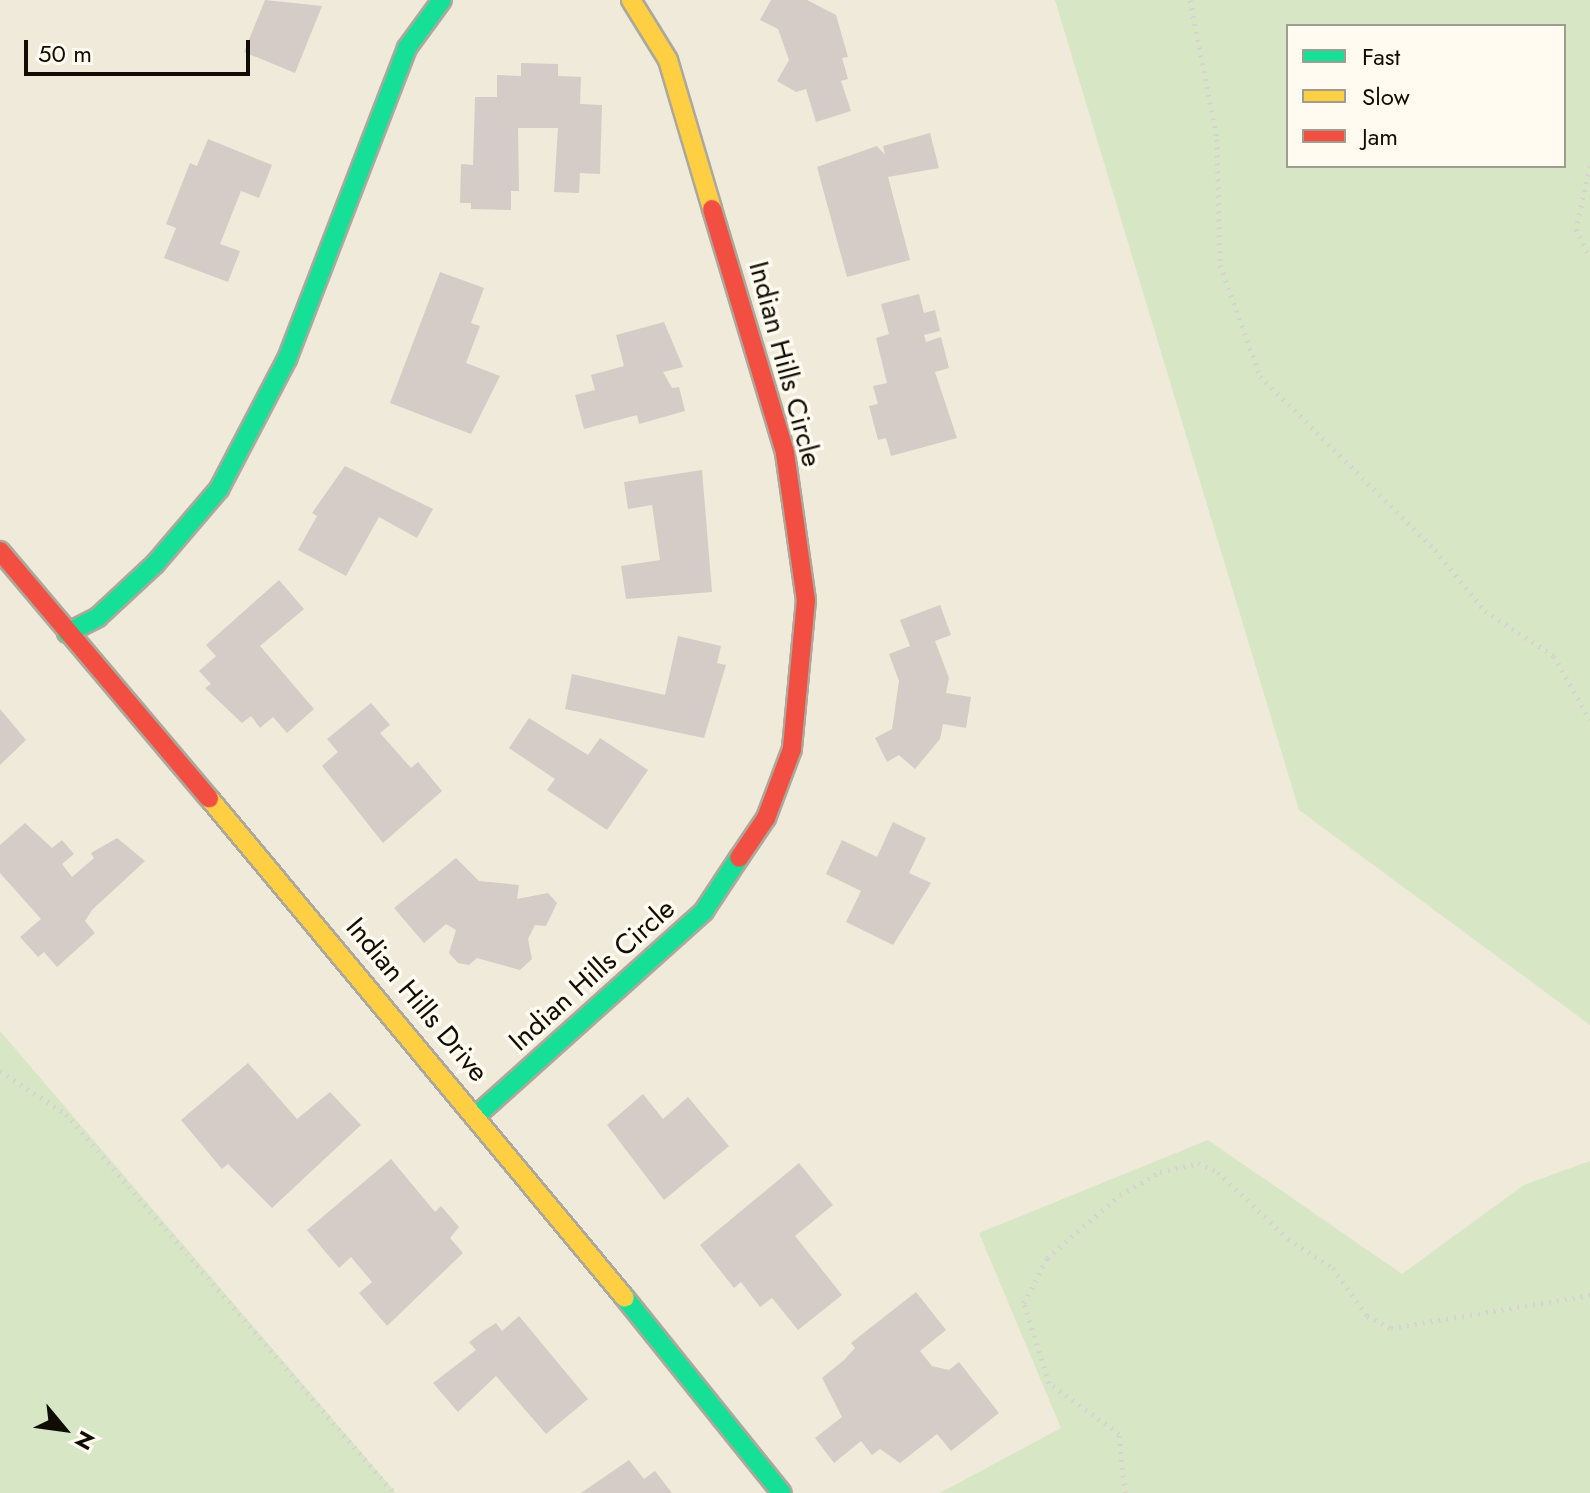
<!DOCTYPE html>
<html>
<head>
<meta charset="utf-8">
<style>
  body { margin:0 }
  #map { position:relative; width:1590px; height:1493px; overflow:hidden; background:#efead9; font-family:Jost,sans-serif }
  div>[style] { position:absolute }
  .green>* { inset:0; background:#d7e6c5 }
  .building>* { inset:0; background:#d5ccc7 }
  .path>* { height:5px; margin-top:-2.5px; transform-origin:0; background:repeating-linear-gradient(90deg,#d6d4d0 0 2px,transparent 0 8px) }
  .roads { filter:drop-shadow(2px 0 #aca89b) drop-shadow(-2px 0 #aca89b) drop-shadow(0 2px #aca89b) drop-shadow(0 -2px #aca89b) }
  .fast>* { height:18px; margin:-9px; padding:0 9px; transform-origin:9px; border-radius:9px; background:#16e098 }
  .slow>* { height:18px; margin:-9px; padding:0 9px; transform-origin:9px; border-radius:9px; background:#ffcf43 }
  .jam>* { height:18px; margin:-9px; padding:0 9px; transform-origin:9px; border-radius:9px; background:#f24e42 }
  span { translate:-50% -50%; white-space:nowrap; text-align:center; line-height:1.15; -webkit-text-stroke:7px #fffbf0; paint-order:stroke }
  .street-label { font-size:28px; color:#100d04 }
  .legend { position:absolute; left:1286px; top:24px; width:280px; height:144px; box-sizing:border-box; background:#fffbf0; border:2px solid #9f9c92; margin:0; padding:10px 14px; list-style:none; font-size:24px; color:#100d04 }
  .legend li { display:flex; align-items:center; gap:16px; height:40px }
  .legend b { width:40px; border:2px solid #9f9c92 }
  .north { position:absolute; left:24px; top:1389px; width:80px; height:80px; -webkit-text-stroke:6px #fffbf0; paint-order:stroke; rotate:119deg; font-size:22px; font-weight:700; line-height:32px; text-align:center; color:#100d04 }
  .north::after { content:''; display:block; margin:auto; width:28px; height:36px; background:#100d04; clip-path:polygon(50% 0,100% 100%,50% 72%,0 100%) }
  .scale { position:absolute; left:24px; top:40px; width:226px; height:36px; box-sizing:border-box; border:4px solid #100d04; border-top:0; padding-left:10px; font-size:24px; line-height:28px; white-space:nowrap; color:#100d04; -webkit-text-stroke:6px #fffbf0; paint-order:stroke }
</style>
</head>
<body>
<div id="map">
  <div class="green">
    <div style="clip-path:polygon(evenodd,1055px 0,1590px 0,1590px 1025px,1299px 810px,1055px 0,1564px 26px,1564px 166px,1288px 166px,1288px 26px,1564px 26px)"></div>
    <div style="clip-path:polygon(0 1031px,396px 1493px,0 1493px)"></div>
    <div style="clip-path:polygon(1208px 1140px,1402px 1274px,1524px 1185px,1590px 1161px,1590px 1493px,940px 1493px,1061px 1428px,979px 1233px)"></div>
  </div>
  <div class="building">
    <div style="clip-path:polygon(265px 0,322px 6px,295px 73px,244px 52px)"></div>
    <div style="clip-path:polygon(771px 0,807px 0,836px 15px,848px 57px,842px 58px,848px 79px,841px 81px,851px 111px,816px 122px,806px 89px,796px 92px,777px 81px,789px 60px,778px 29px,760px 20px)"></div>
    <div style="clip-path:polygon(521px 63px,558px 64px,558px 76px,581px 77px,580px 104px,602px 105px,600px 174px,580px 173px,579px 193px,554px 192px,558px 128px,518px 128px,519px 191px,511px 191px,511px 210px,471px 209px,471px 203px,460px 203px,461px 164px,473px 165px,475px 97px,497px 97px,497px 75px,521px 76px)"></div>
    <div style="clip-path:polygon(930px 133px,939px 168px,888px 177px,910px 260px,847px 277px,817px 167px,877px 146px,885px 155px,883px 146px)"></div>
    <div style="clip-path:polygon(208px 139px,272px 165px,259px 198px,241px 191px,220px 244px,240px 251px,228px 282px,164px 258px,176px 228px,166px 224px,190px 163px,197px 166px)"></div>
    <div style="clip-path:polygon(440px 272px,484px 288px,471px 323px,480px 326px,466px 363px,500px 376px,471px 434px,390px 403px)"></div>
    <div style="clip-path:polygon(919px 294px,924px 313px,935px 310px,940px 331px,924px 335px,926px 342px,941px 337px,949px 368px,935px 372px,957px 438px,891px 456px,886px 438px,878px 440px,869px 406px,878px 404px,873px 386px,887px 383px,876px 338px,889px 334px,881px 304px)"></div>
    <div style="clip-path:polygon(664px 322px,683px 367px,663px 372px,672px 388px,679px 387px,685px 411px,639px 424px,637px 415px,584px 429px,575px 395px,595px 390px,591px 375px,624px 366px,616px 335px)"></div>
    <div style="clip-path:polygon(345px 466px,433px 509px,417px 538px,379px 517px,346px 576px,298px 550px,317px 516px,312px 513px)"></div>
    <div style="clip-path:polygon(702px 470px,712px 592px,626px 599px,621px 566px,660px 560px,652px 505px,628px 509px,624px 482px)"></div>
    <div style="clip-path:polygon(279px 580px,304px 609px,260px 646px,314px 709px,287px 733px,273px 717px,260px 728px,251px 716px,242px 723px,205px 688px,211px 684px,199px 671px,216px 656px,206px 645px)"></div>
    <div style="clip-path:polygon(940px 605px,951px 635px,935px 641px,949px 678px,946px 693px,971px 697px,966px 728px,943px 724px,940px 739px,915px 769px,899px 755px,887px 762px,875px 738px,892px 729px,899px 681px,889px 654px,910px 646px,900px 620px)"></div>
    <div style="clip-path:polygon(678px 636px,721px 646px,717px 663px,726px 665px,704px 738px,565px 709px,572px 674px,665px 695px)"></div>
    <div style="clip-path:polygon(371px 703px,390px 725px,380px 733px,411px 768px,418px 762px,442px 791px,383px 843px,322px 766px,338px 752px,327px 739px)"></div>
    <div style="clip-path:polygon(0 709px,26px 740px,0 765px)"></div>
    <div style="clip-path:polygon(529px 718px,588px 755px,600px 738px,648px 770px,607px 830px,547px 790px,555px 779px,509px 748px)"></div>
    <div style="clip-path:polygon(893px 822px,926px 838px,909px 873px,931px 883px,893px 945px,846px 922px,861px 891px,826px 874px,842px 840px,877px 857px)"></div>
    <div style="clip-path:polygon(25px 823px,52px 848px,62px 840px,74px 854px,62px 864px,72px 877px,94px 858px,91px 853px,117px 838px,145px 861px,92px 910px,85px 921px,95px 933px,57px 967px,44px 952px,38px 957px,20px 937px,41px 919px,0 873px,0 845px)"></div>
    <div style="clip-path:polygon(456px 858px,479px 881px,519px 885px,517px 899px,548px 893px,557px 903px,546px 926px,535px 925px,528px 939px,532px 959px,520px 970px,477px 958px,469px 965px,458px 963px,449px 953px,456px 930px,446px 924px,424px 943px,394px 908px)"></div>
    <div style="clip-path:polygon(248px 1063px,297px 1119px,330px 1092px,361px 1125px,272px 1208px,228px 1164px,222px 1169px,181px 1120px)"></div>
    <div style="clip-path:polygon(643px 1094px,663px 1119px,688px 1097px,729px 1146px,664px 1200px,607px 1125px)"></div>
    <div style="clip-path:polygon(391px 1159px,435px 1212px,441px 1206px,459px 1227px,450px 1238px,463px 1253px,387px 1326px,359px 1293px,372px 1282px,351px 1257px,339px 1268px,307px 1230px)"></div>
    <div style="clip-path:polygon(799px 1163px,833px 1205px,795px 1236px,842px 1295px,798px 1330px,772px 1298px,760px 1307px,741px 1282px,734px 1288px,700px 1245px)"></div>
    <div style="clip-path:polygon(916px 1292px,946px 1330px,920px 1351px,932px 1366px,949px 1370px,959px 1362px,999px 1413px,951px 1451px,937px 1434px,900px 1463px,880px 1449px,872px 1455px,861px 1441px,834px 1463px,815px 1438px,842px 1417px,822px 1378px,844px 1360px,855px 1348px,851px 1343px)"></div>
    <div style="clip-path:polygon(519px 1316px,588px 1399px,546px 1434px,496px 1376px,458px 1412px,433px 1383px,476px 1350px,469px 1342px,485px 1330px,496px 1323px,502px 1331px)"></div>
    <div style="clip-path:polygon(629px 1460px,644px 1479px,655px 1471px,672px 1493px,581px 1493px)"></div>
  </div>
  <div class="path">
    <div style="left:1190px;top:0;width:142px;rotate:79deg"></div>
    <div style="left:1217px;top:139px;width:126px;rotate:88.6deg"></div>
    <div style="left:1220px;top:265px;width:118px;rotate:70.2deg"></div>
    <div style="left:1260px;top:376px;width:247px;rotate:44.8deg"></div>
    <div style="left:1435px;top:550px;width:79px;rotate:50.7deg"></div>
    <div style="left:1485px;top:611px;width:82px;rotate:33.1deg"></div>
    <div style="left:1554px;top:656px;width:73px;rotate:60.6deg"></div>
    <div style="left:1590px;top:166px;width:65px;rotate:102.5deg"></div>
    <div style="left:1576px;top:229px;width:32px;rotate:64deg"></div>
    <div style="left:0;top:1071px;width:79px;rotate:33.1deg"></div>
    <div style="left:66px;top:1114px;width:501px;rotate:49.13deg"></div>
    <div style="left:1125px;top:1493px;width:59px;rotate:-95.8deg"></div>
    <div style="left:1119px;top:1434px;width:87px;rotate:-143.9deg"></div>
    <div style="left:1049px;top:1383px;width:84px;rotate:-107.4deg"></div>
    <div style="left:1024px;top:1303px;width:51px;rotate:-62.9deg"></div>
    <div style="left:1047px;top:1258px;width:96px;rotate:-40.8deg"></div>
    <div style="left:1120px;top:1195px;width:46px;rotate:-29.9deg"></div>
    <div style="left:1160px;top:1172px;width:39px;rotate:-13deg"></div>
    <div style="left:1198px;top:1163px;width:22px;rotate:24deg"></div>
    <div style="left:1218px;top:1172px;width:97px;rotate:43.7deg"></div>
    <div style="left:1288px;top:1239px;width:54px;rotate:32.8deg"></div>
    <div style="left:1333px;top:1268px;width:59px;rotate:54.7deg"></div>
    <div style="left:1367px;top:1316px;width:27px;rotate:27deg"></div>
    <div style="left:1391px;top:1328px;width:202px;rotate:-9.4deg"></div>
  </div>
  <div class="roads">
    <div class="fast">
      <div style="left:67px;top:633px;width:35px;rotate:-27deg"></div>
      <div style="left:98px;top:617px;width:78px;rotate:-42.9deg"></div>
      <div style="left:155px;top:564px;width:99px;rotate:-49.5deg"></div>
      <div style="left:219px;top:489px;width:147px;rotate:-62.4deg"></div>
      <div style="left:287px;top:359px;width:333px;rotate:-68.9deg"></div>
      <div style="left:407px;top:48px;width:59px;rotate:-53.9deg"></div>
      <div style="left:477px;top:1115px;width:305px;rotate:-41.9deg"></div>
      <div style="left:704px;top:911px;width:64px;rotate:-56.6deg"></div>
      <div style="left:625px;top:1298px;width:250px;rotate:51.2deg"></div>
    </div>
    <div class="slow">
      <div style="left:631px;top:0;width:70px;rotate:58.3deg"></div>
      <div style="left:668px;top:60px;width:155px;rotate:73.5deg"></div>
      <div style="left:209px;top:798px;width:650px;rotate:50.24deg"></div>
    </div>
    <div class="jam">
      <div style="left:712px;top:209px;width:255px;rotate:73.3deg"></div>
      <div style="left:785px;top:453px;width:148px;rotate:81.9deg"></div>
      <div style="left:806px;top:600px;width:150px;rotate:95.4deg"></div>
      <div style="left:792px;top:749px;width:74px;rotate:110.6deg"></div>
      <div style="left:766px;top:818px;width:48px;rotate:124deg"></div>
      <div style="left:0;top:551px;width:324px;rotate:49.8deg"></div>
    </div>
  </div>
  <div class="street-label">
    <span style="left:785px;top:364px;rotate:75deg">Indian Hills Circle</span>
    <span style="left:592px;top:975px;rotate:-42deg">Indian Hills Circle</span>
    <span style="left:417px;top:1000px;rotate:50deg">Indian Hills Drive</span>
  </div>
  <ul class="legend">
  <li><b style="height:10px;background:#16e098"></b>Fast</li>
  <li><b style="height:10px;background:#ffcf43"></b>Slow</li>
  <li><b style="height:10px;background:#f24e42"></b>Jam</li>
  </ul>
  <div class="north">N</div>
  <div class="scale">50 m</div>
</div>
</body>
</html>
